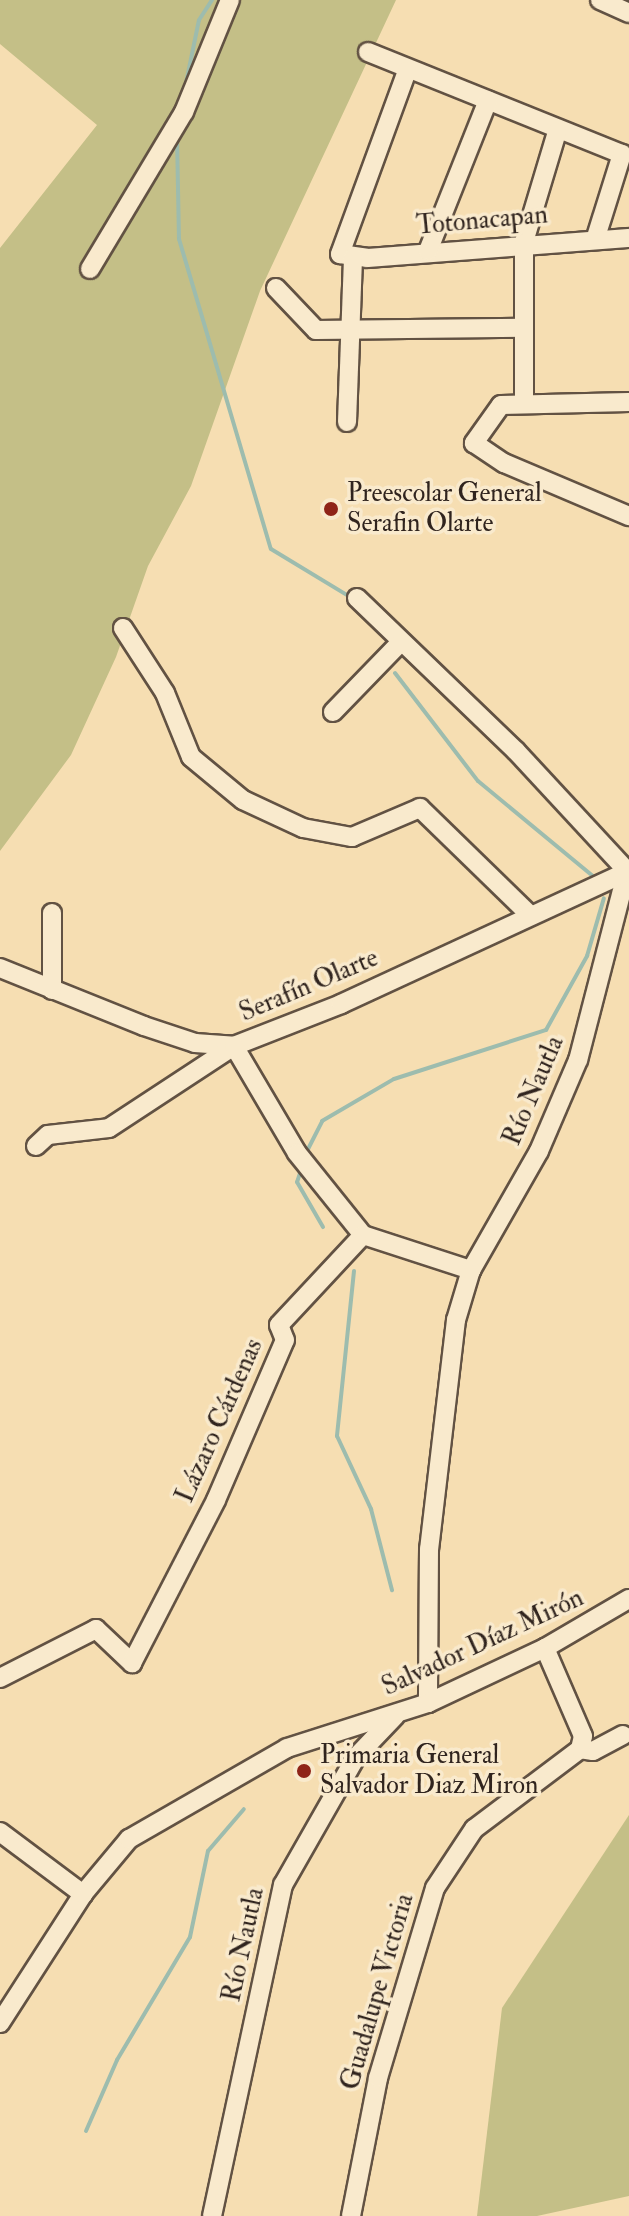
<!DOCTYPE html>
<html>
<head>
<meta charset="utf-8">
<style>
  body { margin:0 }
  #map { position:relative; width:629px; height:2216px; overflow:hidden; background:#f6deb2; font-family:"IM FELL Double Pica",serif }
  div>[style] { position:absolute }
  .green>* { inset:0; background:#c4bf87 }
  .stream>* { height:4px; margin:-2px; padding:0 2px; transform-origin:2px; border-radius:2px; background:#9dbcae }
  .roads { filter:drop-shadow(2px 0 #625243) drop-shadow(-2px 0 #625243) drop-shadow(0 2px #625243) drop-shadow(0 -2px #625243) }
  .street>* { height:18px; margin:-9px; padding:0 9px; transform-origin:9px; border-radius:9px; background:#f9eacd }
  .dots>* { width:22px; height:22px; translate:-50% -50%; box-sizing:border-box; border:4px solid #f9eacd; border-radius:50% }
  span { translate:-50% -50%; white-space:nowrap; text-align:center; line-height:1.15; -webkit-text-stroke:7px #f9eacd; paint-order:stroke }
  .street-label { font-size:26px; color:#30241e }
  .poi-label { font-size:26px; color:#30241e }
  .left { translate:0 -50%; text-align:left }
</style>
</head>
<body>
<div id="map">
  <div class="green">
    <div style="clip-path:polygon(0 0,396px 0,260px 291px,191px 486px,148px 566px,116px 657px,71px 755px,0 851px,0 248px,97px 125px,0 44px)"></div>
    <div style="clip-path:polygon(629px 1815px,629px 2196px,537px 2216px,477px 2216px,502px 2008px)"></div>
  </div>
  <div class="stream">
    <div style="left:185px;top:88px;width:69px;rotate:-78.4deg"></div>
    <div style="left:199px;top:20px;width:24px;rotate:-57deg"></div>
    <div style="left:177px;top:136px;width:103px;rotate:88.9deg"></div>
    <div style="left:179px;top:239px;width:323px;rotate:73.5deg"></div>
    <div style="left:271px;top:549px;width:89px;rotate:31.2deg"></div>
    <div style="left:395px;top:673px;width:136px;rotate:52.5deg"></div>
    <div style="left:478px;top:781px;width:149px;rotate:39.6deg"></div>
    <div style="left:305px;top:1155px;width:38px;rotate:-63deg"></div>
    <div style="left:322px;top:1121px;width:83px;rotate:-30.3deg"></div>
    <div style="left:394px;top:1079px;width:160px;rotate:-17.9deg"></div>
    <div style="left:546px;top:1030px;width:85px;rotate:-61deg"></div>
    <div style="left:587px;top:956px;width:60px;rotate:-73.7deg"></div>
    <div style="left:302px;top:1167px;width:16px;rotate:108deg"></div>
    <div style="left:297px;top:1182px;width:52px;rotate:60deg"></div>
    <div style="left:354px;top:1271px;width:166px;rotate:95.9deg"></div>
    <div style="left:337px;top:1436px;width:81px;rotate:65deg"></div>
    <div style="left:371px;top:1509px;width:84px;rotate:75.5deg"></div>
    <div style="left:86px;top:2131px;width:77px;rotate:-66.4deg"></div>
    <div style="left:117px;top:2060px;width:143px;rotate:-59.3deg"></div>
    <div style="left:190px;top:1937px;width:88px;rotate:-78.2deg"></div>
    <div style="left:208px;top:1851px;width:55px;rotate:-49.4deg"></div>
  </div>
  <div class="roads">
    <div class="street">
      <div style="left:600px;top:0;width:32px;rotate:24deg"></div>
      <div style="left:368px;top:52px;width:274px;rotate:21.9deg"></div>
      <div style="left:622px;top:154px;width:87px;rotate:107.4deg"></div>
      <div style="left:407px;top:71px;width:195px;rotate:110.1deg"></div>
      <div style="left:340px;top:254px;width:27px;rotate:8deg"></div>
      <div style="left:367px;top:258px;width:263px;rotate:-4.4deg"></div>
      <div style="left:428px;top:251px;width:162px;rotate:-68.3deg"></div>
      <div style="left:90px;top:269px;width:183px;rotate:-59.1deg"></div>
      <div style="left:184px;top:112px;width:121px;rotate:-67.7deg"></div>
      <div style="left:276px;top:288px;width:58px;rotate:46.4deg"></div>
      <div style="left:316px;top:330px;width:208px;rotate:-0.6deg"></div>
      <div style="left:524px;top:402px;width:160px;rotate:-90deg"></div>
      <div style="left:524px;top:242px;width:115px;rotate:-73.3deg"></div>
      <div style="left:629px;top:402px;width:128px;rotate:178.7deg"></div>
      <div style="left:501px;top:405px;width:47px;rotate:125.4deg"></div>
      <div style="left:474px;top:443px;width:36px;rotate:34deg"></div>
      <div style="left:504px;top:463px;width:136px;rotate:23deg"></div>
      <div style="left:347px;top:422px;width:165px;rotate:-87.9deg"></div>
      <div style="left:357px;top:598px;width:221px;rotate:43.9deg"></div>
      <div style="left:516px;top:751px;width:163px;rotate:47.2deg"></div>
      <div style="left:627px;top:871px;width:195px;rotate:104.5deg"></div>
      <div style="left:578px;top:1060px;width:99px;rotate:113.2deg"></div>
      <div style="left:539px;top:1151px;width:137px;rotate:119.7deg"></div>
      <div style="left:471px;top:1270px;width:52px;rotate:106.7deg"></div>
      <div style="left:456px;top:1320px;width:231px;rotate:96.7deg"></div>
      <div style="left:429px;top:1549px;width:154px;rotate:90.4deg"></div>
      <div style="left:123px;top:628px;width:77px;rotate:57.1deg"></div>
      <div style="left:165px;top:693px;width:69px;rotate:67.9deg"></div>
      <div style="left:191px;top:757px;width:67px;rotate:39.6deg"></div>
      <div style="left:243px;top:800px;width:66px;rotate:25deg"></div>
      <div style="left:303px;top:828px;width:50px;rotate:10.4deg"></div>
      <div style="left:352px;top:837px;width:74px;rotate:-23.1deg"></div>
      <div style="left:420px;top:808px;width:153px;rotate:44.2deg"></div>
      <div style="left:333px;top:712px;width:95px;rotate:-45.9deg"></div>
      <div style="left:0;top:968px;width:155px;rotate:21.9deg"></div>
      <div style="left:144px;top:1026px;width:54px;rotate:18.4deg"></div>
      <div style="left:195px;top:1043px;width:39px;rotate:4deg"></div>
      <div style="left:234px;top:1046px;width:115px;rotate:-21.4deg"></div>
      <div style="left:341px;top:1004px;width:317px;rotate:-24.8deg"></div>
      <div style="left:52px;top:990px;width:77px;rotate:-90deg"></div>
      <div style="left:36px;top:1146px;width:16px;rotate:-43deg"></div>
      <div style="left:48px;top:1135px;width:61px;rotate:-6.5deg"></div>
      <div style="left:109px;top:1128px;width:149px;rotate:-33.3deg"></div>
      <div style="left:234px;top:1046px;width:124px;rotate:59.5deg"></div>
      <div style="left:297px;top:1153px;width:105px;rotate:51.2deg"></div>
      <div style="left:0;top:1678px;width:108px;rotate:-27deg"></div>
      <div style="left:96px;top:1629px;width:50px;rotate:43.4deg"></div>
      <div style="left:132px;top:1663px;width:183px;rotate:-62.7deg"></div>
      <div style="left:216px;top:1500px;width:174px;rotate:-66.7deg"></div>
      <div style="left:285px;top:1340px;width:16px;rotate:-112deg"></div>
      <div style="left:279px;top:1325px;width:123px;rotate:-47deg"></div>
      <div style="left:363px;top:1235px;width:114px;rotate:18deg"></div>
      <div style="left:580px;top:1749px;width:13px;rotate:9deg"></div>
      <div style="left:593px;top:1751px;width:34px;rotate:-28deg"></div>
      <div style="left:0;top:1832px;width:104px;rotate:36.8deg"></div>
      <div style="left:0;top:2023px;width:153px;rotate:-57.2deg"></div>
      <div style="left:83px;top:1894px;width:72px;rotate:-50.1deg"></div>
      <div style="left:129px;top:1839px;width:182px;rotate:-29.9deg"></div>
      <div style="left:287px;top:1748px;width:148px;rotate:-17.7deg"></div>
      <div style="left:428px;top:1703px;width:129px;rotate:-25.2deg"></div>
      <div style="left:545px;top:1648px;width:97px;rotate:-30.3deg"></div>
      <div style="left:212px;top:2216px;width:339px;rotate:-77.9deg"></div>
      <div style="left:283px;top:1885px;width:147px;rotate:-60.3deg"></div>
      <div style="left:356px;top:1757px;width:57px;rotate:-46.4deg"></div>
      <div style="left:351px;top:2216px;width:141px;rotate:-78.9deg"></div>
      <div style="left:378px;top:2078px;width:198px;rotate:-73.3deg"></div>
      <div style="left:435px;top:1888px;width:71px;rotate:-56.5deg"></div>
      <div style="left:474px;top:1829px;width:133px;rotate:-37deg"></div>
      <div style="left:580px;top:1749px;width:13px;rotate:-77deg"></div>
      <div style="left:583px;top:1736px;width:96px;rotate:-113.4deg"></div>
    </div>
  </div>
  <div class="dots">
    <div style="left:331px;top:509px;background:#8f2418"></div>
    <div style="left:304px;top:1771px;background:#8f2418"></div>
  </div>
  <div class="street-label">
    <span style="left:482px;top:221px;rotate:-5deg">Totonacapan</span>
    <span style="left:309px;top:986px;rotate:-23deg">Serafín Olarte</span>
    <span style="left:534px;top:1091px;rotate:-67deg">Río Nautla</span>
    <span style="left:220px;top:1421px;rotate:-66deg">Lázaro Cárdenas</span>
    <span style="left:483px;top:1643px;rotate:-25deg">Salvador Díaz Mirón</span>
    <span style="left:244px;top:1945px;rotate:-78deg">Río Nautla</span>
    <span style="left:378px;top:1992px;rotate:-74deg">Guadalupe Victoria</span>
  </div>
  <div class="poi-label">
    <span class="left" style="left:347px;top:509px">Preescolar General<br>Serafin Olarte</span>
    <span class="left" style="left:320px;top:1771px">Primaria General<br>Salvador Diaz Miron</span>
  </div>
</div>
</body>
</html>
